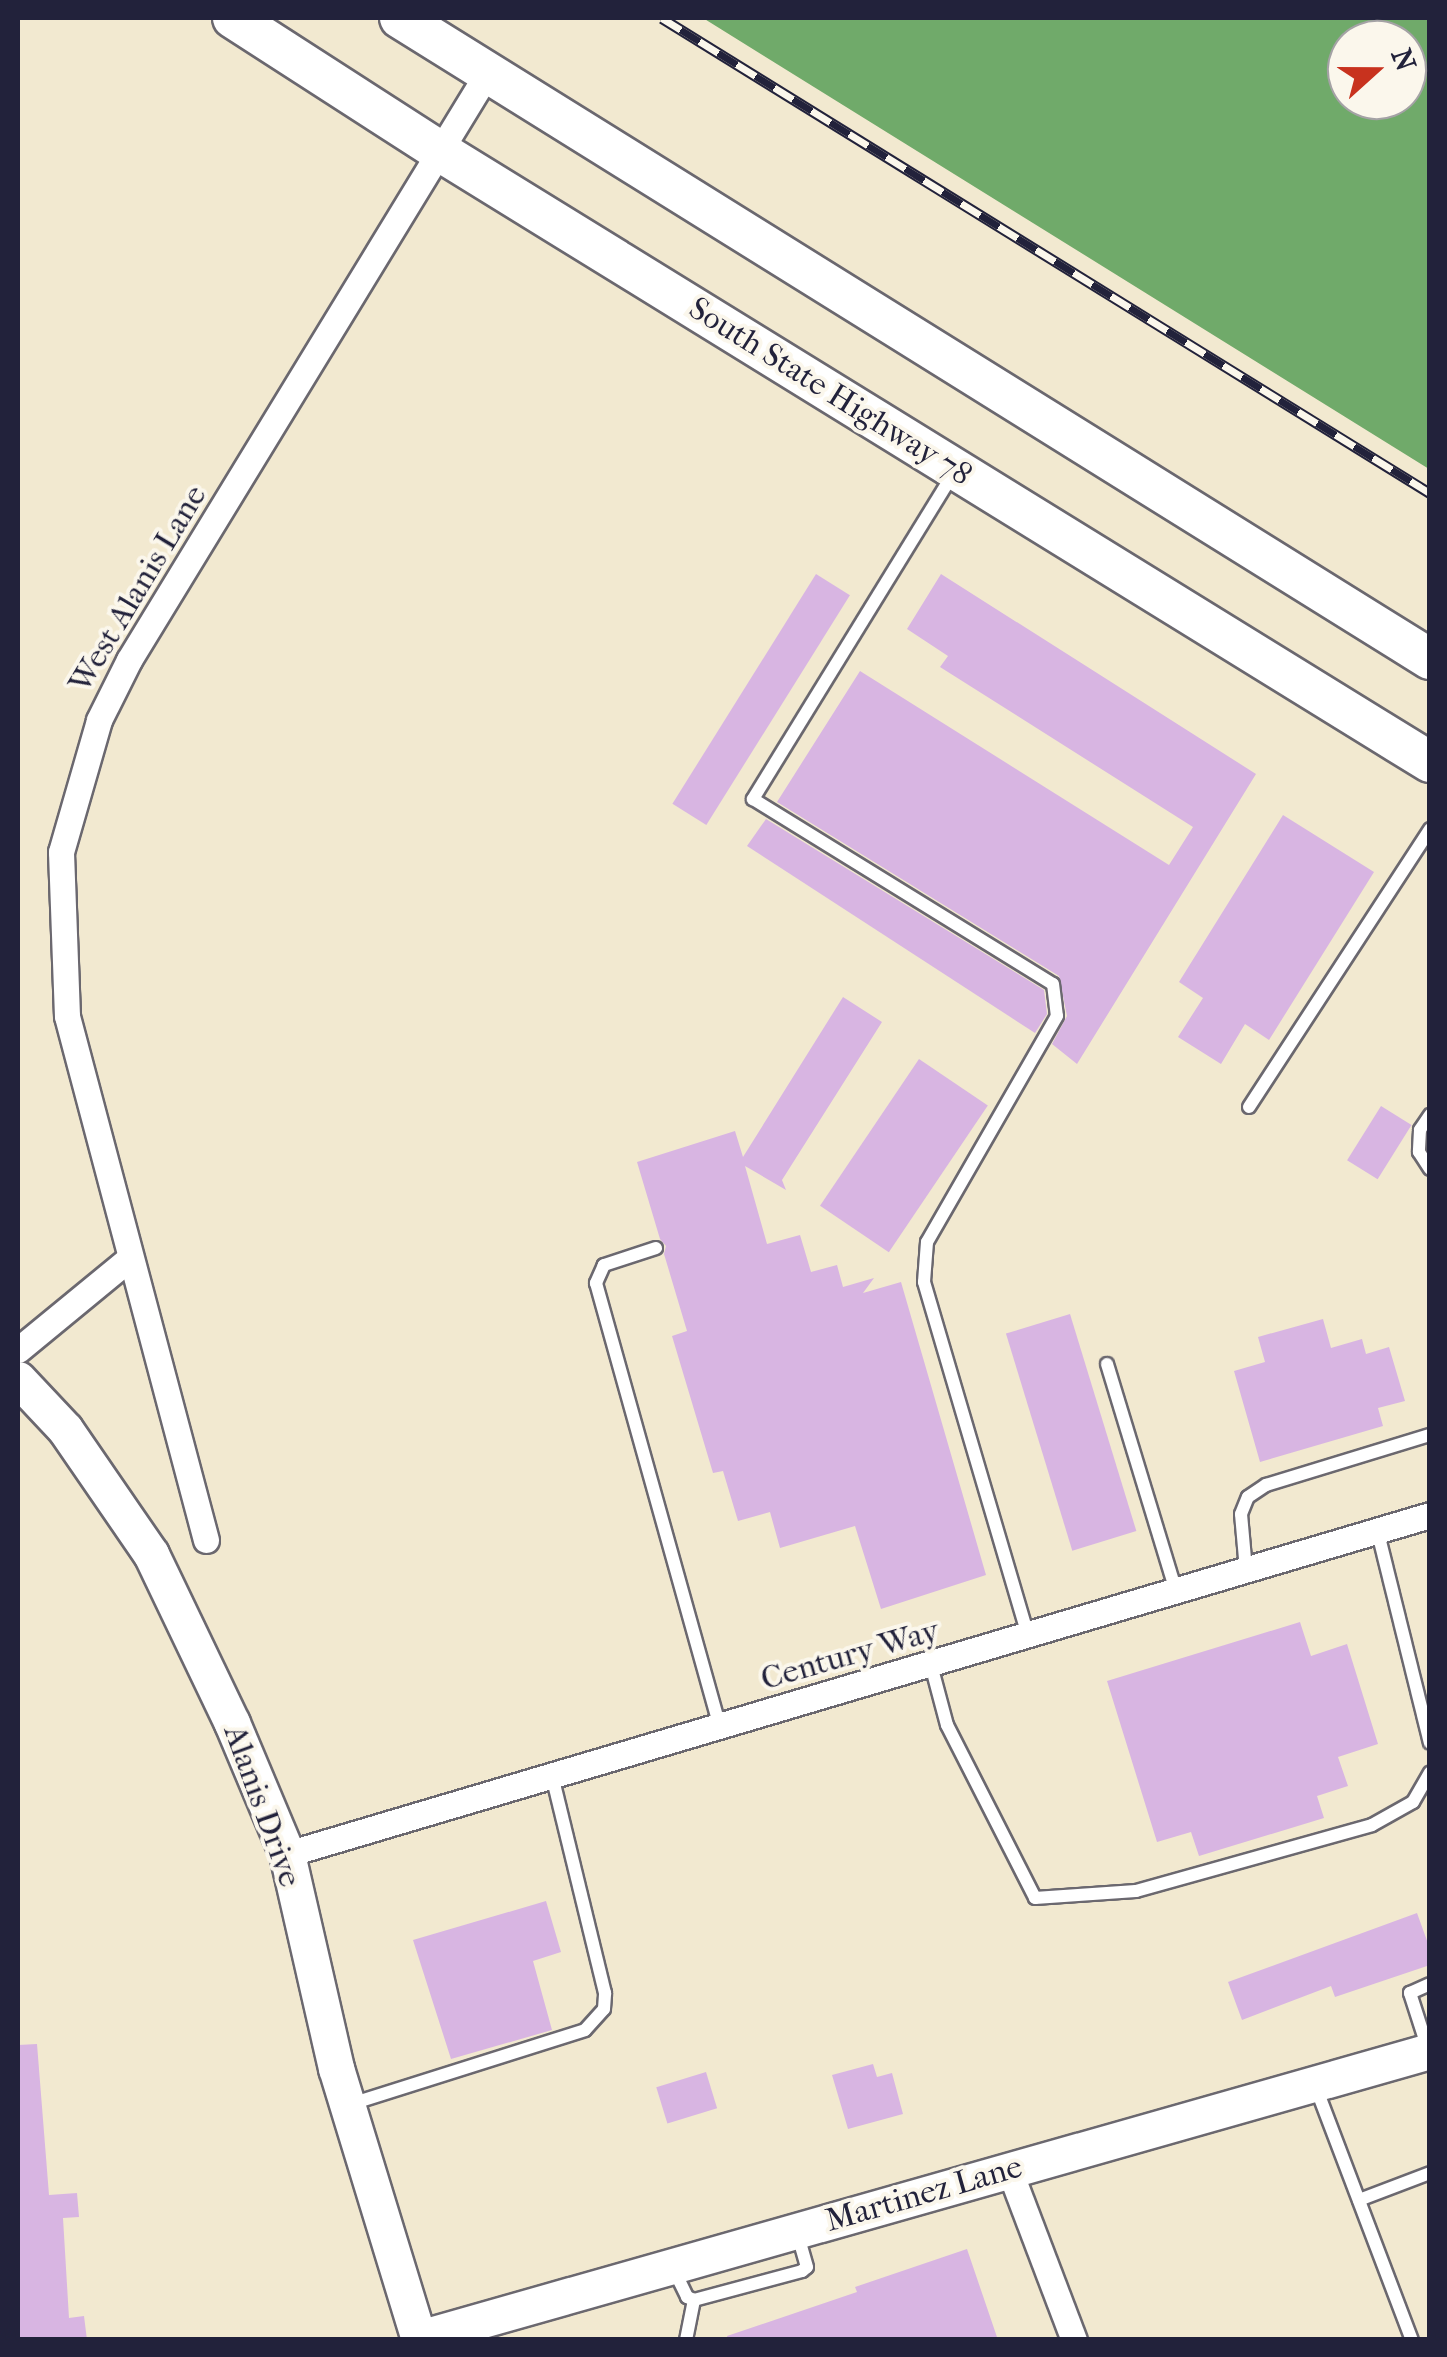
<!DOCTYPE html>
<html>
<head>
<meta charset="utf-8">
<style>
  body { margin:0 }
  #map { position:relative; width:1447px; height:2357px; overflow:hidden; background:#f2e9d0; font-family:"IM FELL French Canon",serif }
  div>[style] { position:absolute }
  .forest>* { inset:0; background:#70aa6a }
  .building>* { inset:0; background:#d8b5e2; transform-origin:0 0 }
  .roads { filter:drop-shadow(2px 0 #6b686f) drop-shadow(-2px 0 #6b686f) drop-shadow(0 2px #6b686f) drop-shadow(0 -2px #6b686f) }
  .lane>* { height:12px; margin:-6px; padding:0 6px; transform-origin:6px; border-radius:6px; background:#fff }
  .street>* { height:25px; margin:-12.5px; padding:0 12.5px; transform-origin:12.5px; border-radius:12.5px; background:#fff }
  .secondary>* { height:35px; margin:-17.5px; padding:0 17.5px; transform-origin:17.5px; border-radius:17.5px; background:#fff }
  .primary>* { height:40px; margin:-20px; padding:0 20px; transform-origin:20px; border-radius:20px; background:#fff }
  .rail>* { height:11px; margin-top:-5.5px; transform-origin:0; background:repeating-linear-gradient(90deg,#fbf7ec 0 22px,#22223b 0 44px); box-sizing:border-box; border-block:2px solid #22223b }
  span { translate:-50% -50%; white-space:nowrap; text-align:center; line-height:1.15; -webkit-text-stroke:8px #fbf7ec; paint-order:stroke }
  .street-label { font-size:32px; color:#22223b }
  .frame { position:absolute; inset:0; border:20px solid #22223b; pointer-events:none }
  .north { position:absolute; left:1327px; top:20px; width:100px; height:100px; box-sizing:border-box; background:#fbf7ec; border:2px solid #a4a2a5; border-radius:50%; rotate:69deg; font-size:28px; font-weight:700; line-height:40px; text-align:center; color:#22223b }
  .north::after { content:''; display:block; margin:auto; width:35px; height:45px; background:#c8321e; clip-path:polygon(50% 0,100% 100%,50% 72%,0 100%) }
</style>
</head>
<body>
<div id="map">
  <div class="forest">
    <div style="clip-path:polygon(evenodd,703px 18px,1429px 18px,1429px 469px,703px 18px,1347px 40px,1407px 40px,1407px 100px,1347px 100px,1347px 40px)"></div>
  </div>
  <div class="building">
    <div style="left:816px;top:574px;width:40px;height:271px;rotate:32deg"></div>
    <div style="clip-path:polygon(941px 574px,1256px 774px,1077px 1064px,1052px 1044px,1067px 1016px,1059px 976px,777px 802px,860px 671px,1169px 865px,1193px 827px,940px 667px,948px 656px,907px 629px)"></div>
    <div style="clip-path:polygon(1283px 815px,1374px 872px,1269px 1040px,1245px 1024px,1221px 1064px,1178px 1037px,1203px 998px,1179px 982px)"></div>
    <div style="clip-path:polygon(766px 819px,1044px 990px,1047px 1014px,1035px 1033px,747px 846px)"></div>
    <div style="clip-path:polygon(843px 997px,882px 1022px,782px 1180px,786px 1190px,745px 1166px,767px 1244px,800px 1235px,811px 1272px,837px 1265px,843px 1287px,874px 1278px,863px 1293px,901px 1282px,986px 1575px,881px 1609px,855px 1526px,780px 1548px,770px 1512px,738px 1521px,723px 1471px,713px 1473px,672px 1336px,687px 1331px,664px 1254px,666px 1246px,660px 1239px,637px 1162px,735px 1131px,743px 1157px)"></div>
    <div style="left:919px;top:1059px;width:83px;height:177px;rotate:34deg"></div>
    <div style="left:1381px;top:1106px;width:36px;height:64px;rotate:32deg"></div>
    <div style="left:1070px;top:1314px;width:227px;height:67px;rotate:73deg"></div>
    <div style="clip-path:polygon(1323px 1319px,1331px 1348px,1362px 1339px,1366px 1354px,1389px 1347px,1405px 1401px,1378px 1408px,1383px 1426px,1260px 1462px,1234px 1371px,1265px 1362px,1258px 1337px)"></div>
    <div style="clip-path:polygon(1300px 1622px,1311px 1656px,1347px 1644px,1378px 1744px,1338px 1757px,1348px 1786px,1317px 1796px,1324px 1818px,1199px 1856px,1191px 1832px,1157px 1842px,1107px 1681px)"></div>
    <div style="clip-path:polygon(546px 1901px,561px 1952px,533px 1961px,552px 2030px,451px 2059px,413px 1940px)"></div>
    <div style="clip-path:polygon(1417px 1913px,1430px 1949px,1430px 1965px,1335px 1997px,1331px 1986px,1242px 2020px,1228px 1982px)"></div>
    <div style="clip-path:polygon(37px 2044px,49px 2195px,77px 2193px,79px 2217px,63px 2218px,69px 2318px,84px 2316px,87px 2340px,18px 2340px,18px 2045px)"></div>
    <div style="clip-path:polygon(873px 2064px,877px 2077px,892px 2073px,903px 2114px,848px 2129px,832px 2075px)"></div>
    <div style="left:706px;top:2072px;width:38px;height:52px;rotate:73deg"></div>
    <div style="clip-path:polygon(967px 2249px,998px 2340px,728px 2340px,727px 2336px,857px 2292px,855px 2287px)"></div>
  </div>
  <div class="roads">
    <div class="lane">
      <div style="left:953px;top:474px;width:382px;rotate:121.6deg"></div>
      <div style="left:753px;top:799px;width:352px;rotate:31.7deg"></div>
      <div style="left:1053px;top:984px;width:32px;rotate:83deg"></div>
      <div style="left:1057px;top:1016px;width:261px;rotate:119.9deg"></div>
      <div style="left:927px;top:1242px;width:40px;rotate:94.3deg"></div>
      <div style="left:924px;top:1282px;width:369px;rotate:73.6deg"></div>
      <div style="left:1249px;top:1107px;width:332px;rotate:-56.9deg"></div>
      <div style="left:1430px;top:1115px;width:18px;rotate:124deg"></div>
      <div style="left:1420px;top:1130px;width:22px;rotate:93deg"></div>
      <div style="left:1419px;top:1152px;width:20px;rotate:57deg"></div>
      <div style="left:656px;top:1248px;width:55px;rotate:161.9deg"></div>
      <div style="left:604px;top:1265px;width:20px;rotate:114deg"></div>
      <div style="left:596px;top:1283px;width:461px;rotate:74.4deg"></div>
      <div style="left:1107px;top:1364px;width:237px;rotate:73.1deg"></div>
      <div style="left:1378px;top:1533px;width:216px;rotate:76.1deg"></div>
      <div style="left:1246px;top:1570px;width:56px;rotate:-95.1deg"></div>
      <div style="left:1241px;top:1514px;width:18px;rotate:-68deg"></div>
      <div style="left:1248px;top:1497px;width:22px;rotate:-34deg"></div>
      <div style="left:1266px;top:1485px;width:171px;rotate:-17deg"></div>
      <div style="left:931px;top:1665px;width:62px;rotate:75.1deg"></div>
      <div style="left:947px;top:1725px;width:194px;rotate:63deg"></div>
      <div style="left:1035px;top:1898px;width:101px;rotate:-4deg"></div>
      <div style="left:1136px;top:1891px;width:245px;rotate:-15.6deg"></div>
      <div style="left:1372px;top:1825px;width:47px;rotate:-29.3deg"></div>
      <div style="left:1413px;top:1802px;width:34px;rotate:-60deg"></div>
      <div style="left:1428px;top:2049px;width:59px;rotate:-107.8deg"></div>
      <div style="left:1410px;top:1993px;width:22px;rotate:-24deg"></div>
      <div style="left:1315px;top:2085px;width:273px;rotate:69.2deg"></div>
      <div style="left:351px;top:2104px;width:245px;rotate:-17.5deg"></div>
      <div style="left:585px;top:2030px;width:28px;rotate:-48deg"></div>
      <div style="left:604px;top:2009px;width:16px;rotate:-86deg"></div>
      <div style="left:605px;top:1993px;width:223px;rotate:-103.7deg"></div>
      <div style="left:1359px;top:2200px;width:76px;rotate:-20.8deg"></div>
      <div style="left:674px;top:2270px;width:30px;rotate:64deg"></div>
      <div style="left:687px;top:2297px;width:8px;rotate:23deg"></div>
      <div style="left:694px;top:2300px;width:112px;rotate:-15deg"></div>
      <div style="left:802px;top:2271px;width:6px;rotate:-39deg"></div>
      <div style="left:807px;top:2267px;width:35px;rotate:-106deg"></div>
      <div style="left:686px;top:2340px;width:41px;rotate:-78.7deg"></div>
    </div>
    <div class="street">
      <div style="left:18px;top:1350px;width:145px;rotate:-39.4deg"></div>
      <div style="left:206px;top:1540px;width:542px;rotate:-104.86deg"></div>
      <div style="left:67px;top:1016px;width:164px;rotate:-92.1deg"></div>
      <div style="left:61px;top:852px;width:137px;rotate:-73.9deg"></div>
      <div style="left:99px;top:720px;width:67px;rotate:-63.4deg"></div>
      <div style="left:129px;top:660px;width:689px;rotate:-58.59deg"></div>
      <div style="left:287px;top:1854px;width:1192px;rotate:-16.52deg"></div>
      <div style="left:1009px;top:2169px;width:183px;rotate:69.2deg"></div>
    </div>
    <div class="secondary">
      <div style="left:18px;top:1379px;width:69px;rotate:46.8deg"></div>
      <div style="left:65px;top:1429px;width:152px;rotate:55.5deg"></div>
      <div style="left:151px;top:1554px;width:187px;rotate:64.4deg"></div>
      <div style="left:232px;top:1723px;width:142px;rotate:67.2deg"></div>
      <div style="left:287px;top:1854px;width:220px;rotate:77.1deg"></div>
      <div style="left:336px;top:2068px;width:284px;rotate:73deg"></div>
      <div style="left:419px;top:2338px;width:1051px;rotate:-15.85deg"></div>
    </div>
    <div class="primary">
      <div style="left:233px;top:18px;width:247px;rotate:32.8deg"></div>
      <div style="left:441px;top:152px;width:1162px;rotate:31.67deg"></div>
      <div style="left:400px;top:18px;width:1213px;rotate:31.9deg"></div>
    </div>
  </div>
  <div class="rail">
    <div style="left:662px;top:18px;width:903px;rotate:31.74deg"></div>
  </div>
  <div class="street-label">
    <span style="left:830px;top:392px;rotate:32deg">South State Highway 78</span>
    <span style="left:138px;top:589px;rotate:-59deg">West Alanis Lane</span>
    <span style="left:850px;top:1655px;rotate:-16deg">Century Way</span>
    <span style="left:262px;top:1806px;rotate:70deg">Alanis Drive</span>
    <span style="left:924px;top:2194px;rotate:-16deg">Martinez Lane</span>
  </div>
  <div class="frame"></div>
  <div class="north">N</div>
</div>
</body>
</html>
